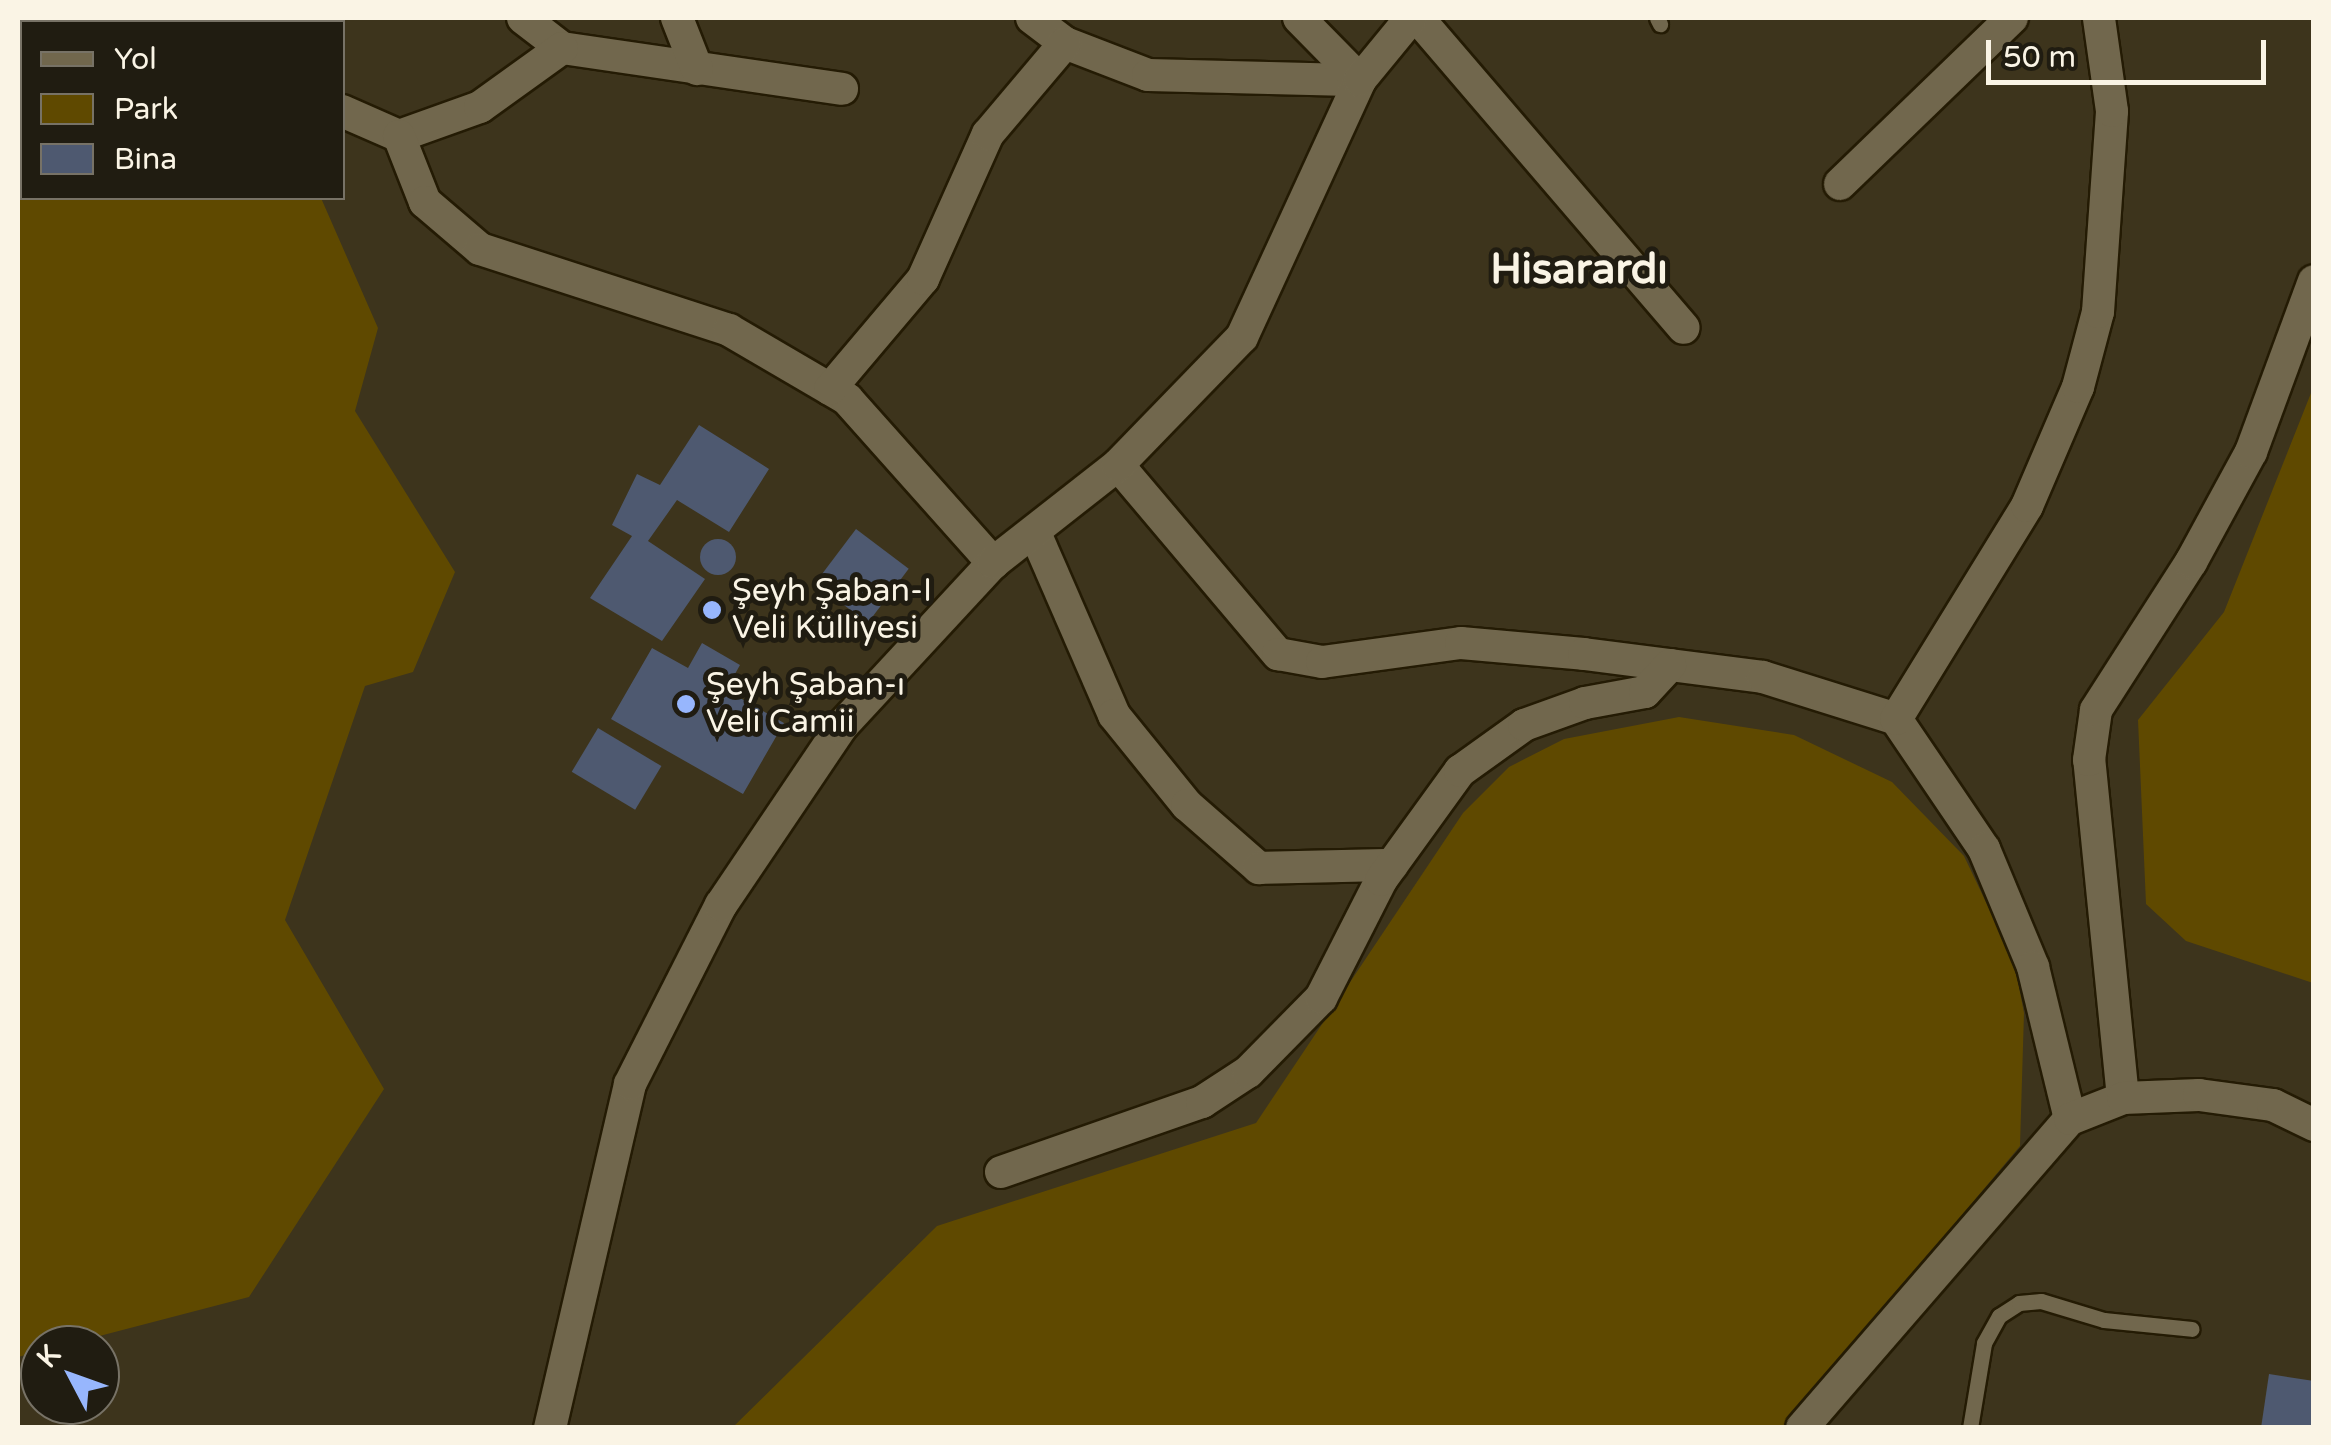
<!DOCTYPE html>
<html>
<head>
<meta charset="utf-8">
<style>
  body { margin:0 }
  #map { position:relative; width:2331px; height:1445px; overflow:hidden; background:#3d341c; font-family:"Varela Round",sans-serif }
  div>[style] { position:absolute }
  .green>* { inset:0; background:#5f4900 }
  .building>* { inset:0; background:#4e5970; transform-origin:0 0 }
  .round { border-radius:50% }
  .roads { filter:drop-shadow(2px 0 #241b04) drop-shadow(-2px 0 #241b04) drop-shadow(0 2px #241b04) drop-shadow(0 -2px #241b04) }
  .lane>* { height:15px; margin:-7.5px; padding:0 7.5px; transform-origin:7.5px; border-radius:7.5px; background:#71674d }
  .street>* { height:32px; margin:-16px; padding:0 16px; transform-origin:16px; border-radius:16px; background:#71674d }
  .dots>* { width:28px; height:28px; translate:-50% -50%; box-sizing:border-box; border:5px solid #201c11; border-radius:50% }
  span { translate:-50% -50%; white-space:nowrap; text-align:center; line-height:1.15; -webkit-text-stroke:10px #201c11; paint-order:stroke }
  .poi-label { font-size:32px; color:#faf4e5 }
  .left { translate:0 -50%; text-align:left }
  .district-label { font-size:42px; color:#faf4e5; font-weight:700 }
  .frame { position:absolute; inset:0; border:20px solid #faf4e5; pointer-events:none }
  .legend { position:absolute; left:20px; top:20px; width:325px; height:180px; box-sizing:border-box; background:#201c11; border:2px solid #777266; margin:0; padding:12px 18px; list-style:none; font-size:30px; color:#faf4e5 }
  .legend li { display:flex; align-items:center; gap:20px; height:50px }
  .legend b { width:50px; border:2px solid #777266 }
  .north { position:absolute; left:20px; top:1325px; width:100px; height:100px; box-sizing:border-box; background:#201c11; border:2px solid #777266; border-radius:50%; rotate:311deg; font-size:28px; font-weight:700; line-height:40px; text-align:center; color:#faf4e5 }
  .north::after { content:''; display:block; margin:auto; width:35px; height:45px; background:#97b6fd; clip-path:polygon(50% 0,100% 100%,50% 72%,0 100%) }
  .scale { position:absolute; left:1986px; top:40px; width:280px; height:45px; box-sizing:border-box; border:5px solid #faf4e5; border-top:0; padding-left:12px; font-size:30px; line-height:35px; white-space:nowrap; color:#faf4e5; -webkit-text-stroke:8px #201c11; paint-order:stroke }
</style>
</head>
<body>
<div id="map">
  <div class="green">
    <div style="clip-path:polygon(18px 18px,125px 22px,22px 22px,22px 198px,321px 198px,378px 328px,355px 411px,455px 572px,413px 672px,365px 686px,285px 920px,384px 1089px,249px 1297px,65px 1345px,40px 1345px,40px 1351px,18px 1357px)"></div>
    <div style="clip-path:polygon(2313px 388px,2314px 983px,2313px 983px,2186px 941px,2146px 904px,2138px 720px,2224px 612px)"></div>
    <div style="clip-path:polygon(1679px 717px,1794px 735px,1892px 782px,1964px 856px,2014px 961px,2024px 1013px,2020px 1146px,1784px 1427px,732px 1428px,937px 1226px,1256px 1123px,1463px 813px,1509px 767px,1564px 739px)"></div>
  </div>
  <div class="building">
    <div style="clip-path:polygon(699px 425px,769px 469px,729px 532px,677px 500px,648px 541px,705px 579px,662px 641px,590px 598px,632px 536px,612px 525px,637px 474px,660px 485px)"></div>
    <div style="left:856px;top:529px;width:66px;height:68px;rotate:37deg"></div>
    <div class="round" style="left:700px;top:539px;width:36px;height:36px"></div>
    <div style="clip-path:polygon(702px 643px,740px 665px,726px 690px,784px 723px,743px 794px,611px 719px,652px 648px,688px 668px)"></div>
    <div style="left:598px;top:728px;width:74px;height:51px;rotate:31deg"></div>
    <div style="clip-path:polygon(2269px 1374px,2314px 1381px,2314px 1428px,2261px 1428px)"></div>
  </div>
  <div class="roads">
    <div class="lane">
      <div style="left:1657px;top:18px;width:7px;rotate:63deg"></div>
      <div style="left:1970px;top:1428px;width:86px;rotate:-80.6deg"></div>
      <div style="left:1984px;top:1343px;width:31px;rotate:-61deg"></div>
      <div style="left:1999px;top:1316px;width:24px;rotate:-33deg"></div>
      <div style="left:2019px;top:1303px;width:22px;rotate:-5deg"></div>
      <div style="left:2041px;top:1301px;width:66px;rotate:16.8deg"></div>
      <div style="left:2104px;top:1320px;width:88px;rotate:5.8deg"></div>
    </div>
    <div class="street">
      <div style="left:188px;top:18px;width:8px;rotate:30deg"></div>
      <div style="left:523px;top:18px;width:49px;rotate:37.6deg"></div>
      <div style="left:562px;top:48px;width:283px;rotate:8.3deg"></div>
      <div style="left:677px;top:18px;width:55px;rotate:68.6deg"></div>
      <div style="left:1032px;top:18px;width:41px;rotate:37.1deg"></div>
      <div style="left:1065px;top:43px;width:89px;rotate:21.1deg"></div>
      <div style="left:1148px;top:75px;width:212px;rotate:1.4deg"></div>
      <div style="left:1299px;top:18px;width:87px;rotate:45.5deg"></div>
      <div style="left:1418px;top:18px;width:408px;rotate:49.4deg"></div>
      <div style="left:342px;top:111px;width:62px;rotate:23.7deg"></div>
      <div style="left:399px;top:136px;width:86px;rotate:-19.7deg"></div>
      <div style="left:480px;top:107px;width:101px;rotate:-35.7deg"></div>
      <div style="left:399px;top:136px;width:71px;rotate:68.5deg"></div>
      <div style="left:425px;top:202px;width:72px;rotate:40.5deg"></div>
      <div style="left:480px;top:249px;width:262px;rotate:18deg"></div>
      <div style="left:729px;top:330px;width:137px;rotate:30.3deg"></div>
      <div style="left:847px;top:399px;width:220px;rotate:48.3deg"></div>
      <div style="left:1840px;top:184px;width:239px;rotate:-44deg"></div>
      <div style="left:830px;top:389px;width:144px;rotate:-49.8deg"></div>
      <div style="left:923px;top:279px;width:159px;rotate:-65.9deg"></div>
      <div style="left:988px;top:134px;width:119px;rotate:-49.8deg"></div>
      <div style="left:1118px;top:465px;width:248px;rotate:49.8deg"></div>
      <div style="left:1278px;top:654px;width:45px;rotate:10.3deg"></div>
      <div style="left:1322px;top:662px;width:140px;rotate:-7.8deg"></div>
      <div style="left:1461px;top:643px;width:123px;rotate:5.1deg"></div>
      <div style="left:1584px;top:654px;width:180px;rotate:7.3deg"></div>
      <div style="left:1763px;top:677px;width:139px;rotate:17.5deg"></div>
      <div style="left:1896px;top:719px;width:157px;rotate:55.9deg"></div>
      <div style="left:1984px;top:849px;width:128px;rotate:67.4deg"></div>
      <div style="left:2033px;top:967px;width:156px;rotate:76.3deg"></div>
      <div style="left:1035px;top:533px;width:198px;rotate:66.5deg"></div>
      <div style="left:1114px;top:715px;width:116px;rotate:51deg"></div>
      <div style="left:1187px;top:805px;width:96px;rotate:41.2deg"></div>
      <div style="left:1259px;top:868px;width:133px;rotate:-1.3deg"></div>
      <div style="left:1896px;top:719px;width:250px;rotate:-58.4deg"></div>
      <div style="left:2027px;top:506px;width:129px;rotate:-66.8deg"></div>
      <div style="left:2078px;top:387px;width:78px;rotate:-75.1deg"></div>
      <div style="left:2098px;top:312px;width:201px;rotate:-86deg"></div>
      <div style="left:2112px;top:111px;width:94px;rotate:-98deg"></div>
      <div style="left:2123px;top:1098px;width:340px;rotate:-95.7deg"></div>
      <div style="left:2089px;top:760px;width:50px;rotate:-82deg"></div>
      <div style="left:2096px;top:710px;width:176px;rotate:-57.3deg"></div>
      <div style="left:2191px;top:562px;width:125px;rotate:-61.4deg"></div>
      <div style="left:2251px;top:452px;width:182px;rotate:-69.8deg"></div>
      <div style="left:1001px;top:1172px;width:213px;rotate:-19.2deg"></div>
      <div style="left:1202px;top:1102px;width:55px;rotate:-33.1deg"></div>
      <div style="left:1248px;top:1072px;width:104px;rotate:-45.4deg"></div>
      <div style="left:1321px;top:998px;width:132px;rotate:-63deg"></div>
      <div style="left:1381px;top:880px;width:135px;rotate:-54.1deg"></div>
      <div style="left:1460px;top:771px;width:79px;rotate:-35.7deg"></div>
      <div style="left:1524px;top:725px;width:65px;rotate:-19.8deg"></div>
      <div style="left:1585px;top:703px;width:61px;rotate:-10.4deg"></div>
      <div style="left:1645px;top:692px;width:37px;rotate:-47deg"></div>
      <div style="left:550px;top:1428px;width:353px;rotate:-76.9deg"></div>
      <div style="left:630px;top:1084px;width:201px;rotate:-63.1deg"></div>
      <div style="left:721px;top:905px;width:215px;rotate:-56deg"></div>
      <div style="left:841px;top:727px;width:224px;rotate:-47.2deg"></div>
      <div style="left:993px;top:563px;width:159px;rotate:-38.1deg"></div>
      <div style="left:1118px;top:465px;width:178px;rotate:-45.9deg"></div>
      <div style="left:1242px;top:337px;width:283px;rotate:-65.3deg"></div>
      <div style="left:1360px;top:80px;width:80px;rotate:-50.6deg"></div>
      <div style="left:1802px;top:1428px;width:409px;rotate:-49.1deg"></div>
      <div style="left:2070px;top:1119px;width:57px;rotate:-21.6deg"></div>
      <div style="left:2123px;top:1098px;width:76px;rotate:-2.3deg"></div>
      <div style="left:2199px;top:1095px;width:75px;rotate:7.7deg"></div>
      <div style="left:2273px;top:1105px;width:46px;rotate:26deg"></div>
    </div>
  </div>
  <div class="dots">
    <div style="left:712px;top:610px;background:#97b6fd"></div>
    <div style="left:686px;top:704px;background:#97b6fd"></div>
  </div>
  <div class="poi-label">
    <span class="left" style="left:732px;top:610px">Şeyh Şaban-I<br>Veli Külliyesi</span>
    <span class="left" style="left:706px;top:704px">Şeyh Şaban-ı<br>Veli Camii</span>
  </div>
  <div class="district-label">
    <span style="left:1579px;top:270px">Hisarardı</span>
  </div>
  <div class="frame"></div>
  <ul class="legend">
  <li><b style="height:12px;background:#71674d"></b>Yol</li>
  <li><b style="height:28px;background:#5f4900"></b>Park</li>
  <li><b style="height:28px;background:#4e5970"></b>Bina</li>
  </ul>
  <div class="north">K</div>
  <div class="scale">50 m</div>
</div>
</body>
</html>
